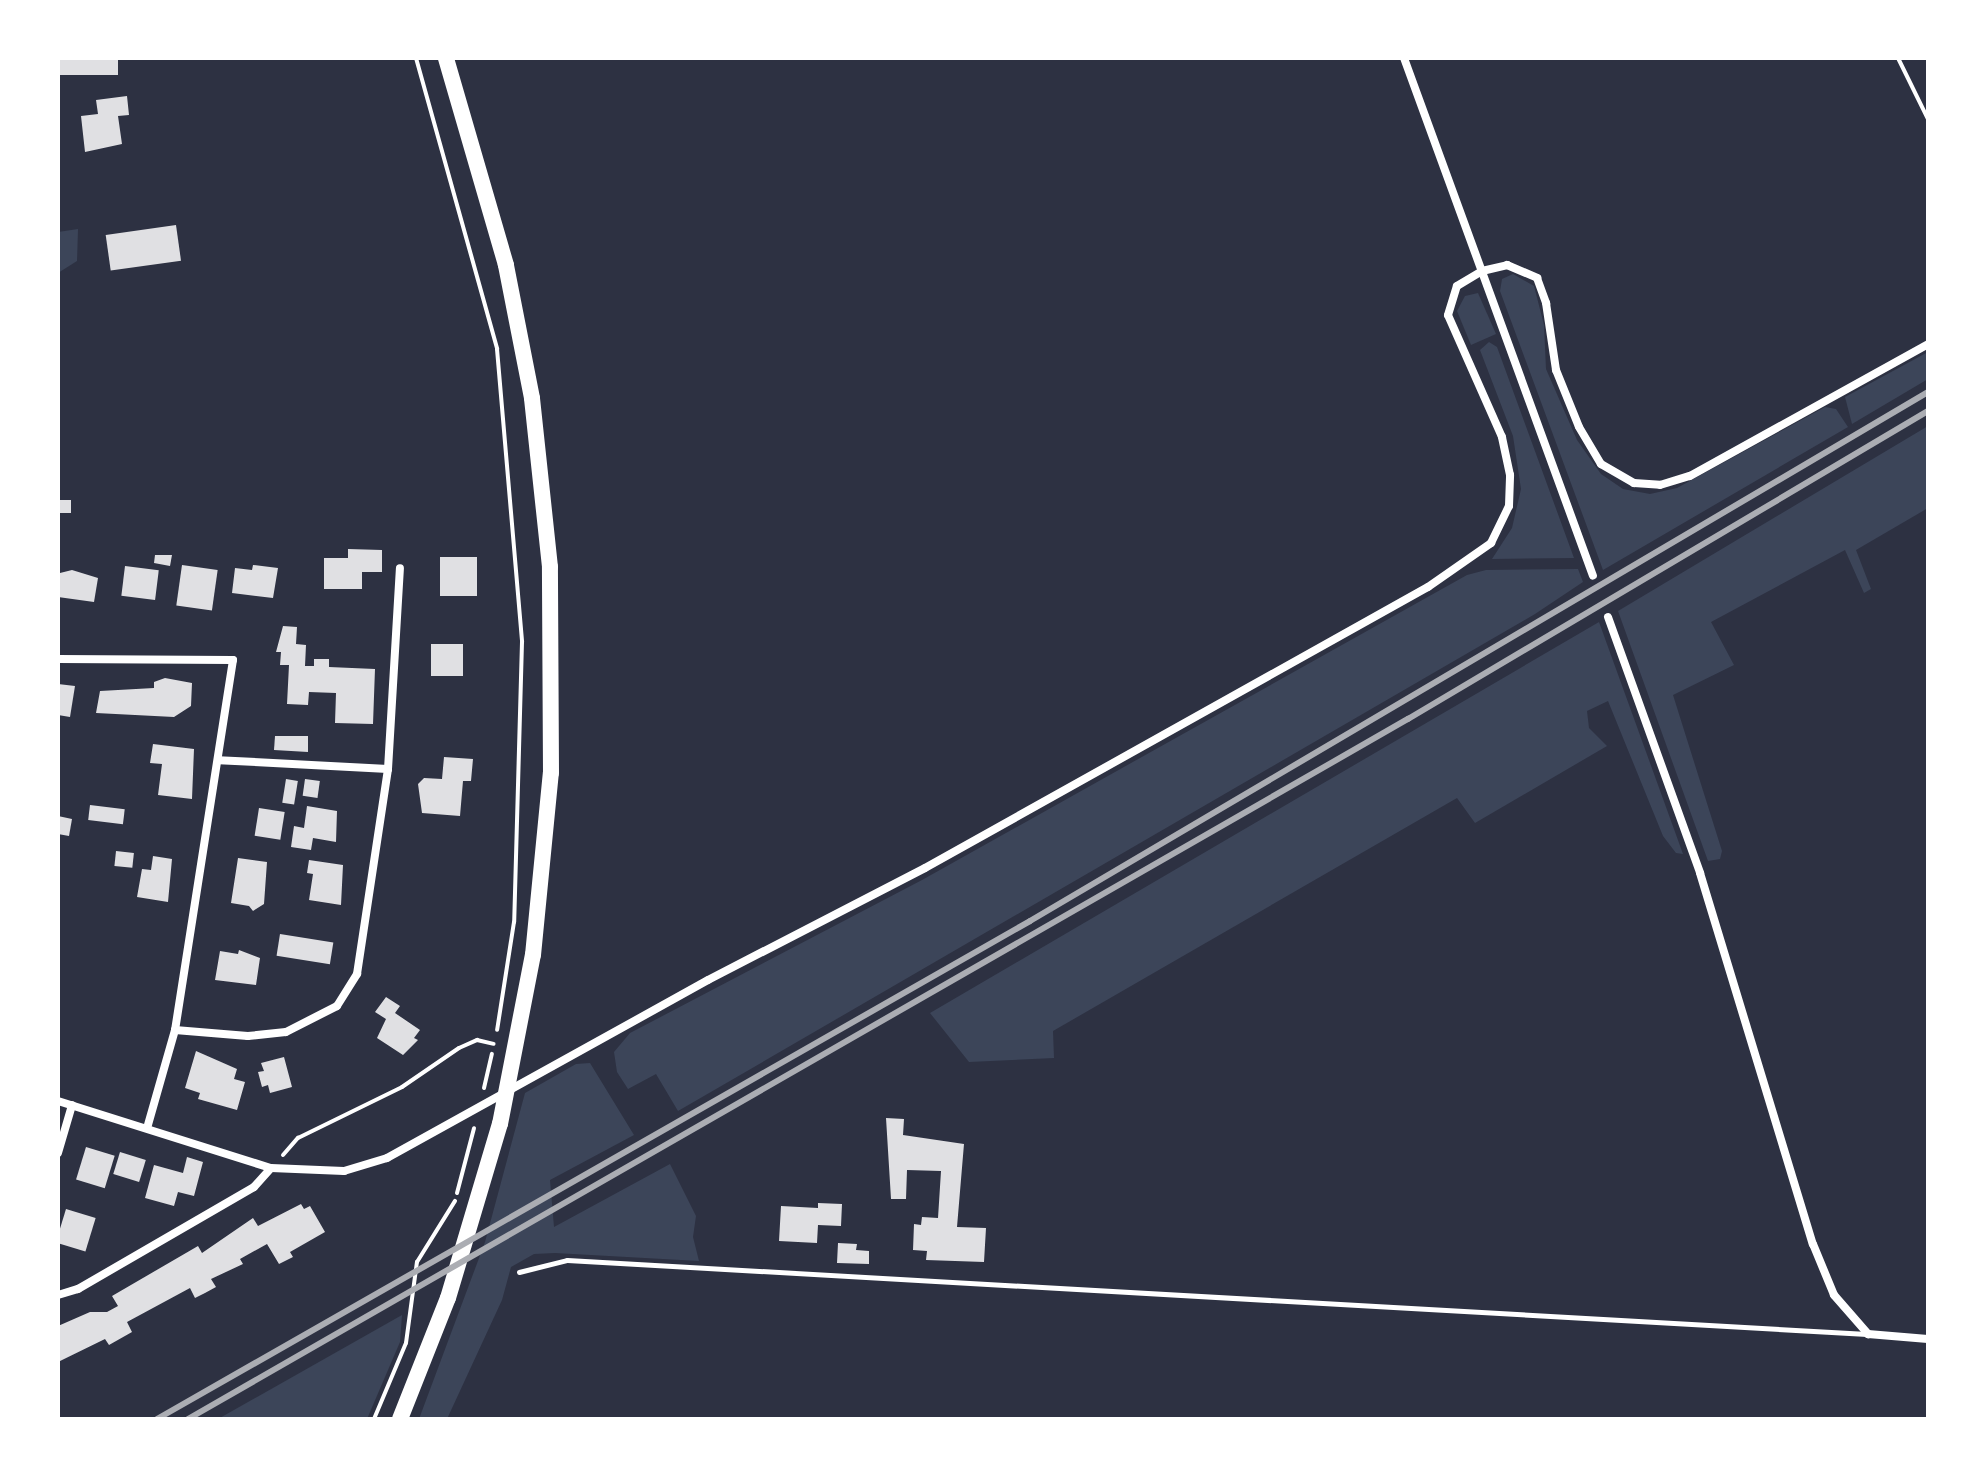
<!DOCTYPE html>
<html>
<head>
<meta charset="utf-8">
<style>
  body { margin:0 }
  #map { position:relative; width:1986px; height:1477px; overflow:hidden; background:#2d3142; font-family:Poppins,sans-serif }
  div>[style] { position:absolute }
  .green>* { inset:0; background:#3c4559 }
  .building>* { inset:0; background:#e0e0e3; transform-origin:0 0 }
  .path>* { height:4px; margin:-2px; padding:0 2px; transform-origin:2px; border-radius:2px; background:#fff }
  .service>* { height:5px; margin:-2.5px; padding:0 2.5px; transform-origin:2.5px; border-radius:2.5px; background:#fff }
  .minor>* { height:8px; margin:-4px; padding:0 4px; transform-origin:4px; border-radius:4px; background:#fff }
  .primary>* { height:16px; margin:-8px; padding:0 8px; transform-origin:8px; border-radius:8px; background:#fff }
  .rail>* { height:6px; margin:-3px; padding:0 3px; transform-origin:3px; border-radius:3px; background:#abadb3 }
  span { translate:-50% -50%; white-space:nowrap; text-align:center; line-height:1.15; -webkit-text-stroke:8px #fff; paint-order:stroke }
  .frame { position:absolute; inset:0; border:60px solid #fff; pointer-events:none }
</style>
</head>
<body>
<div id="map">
  <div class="green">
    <div style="clip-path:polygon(78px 229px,77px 261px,58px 273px,58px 232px)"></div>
    <div style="clip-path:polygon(1513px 274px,1534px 286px,1544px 325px,1546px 369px,1577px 440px,1601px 474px,1623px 489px,1650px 494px,1677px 488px,1825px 407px,1836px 409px,1848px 427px,1603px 570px,1500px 291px,1502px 279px)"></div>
    <div style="clip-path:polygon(1478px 293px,1496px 334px,1471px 345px,1457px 311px,1465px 296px)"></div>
    <div style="clip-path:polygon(1489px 342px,1497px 347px,1574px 558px,1492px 559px,1512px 528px,1521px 489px,1513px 436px,1480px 350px)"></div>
    <div style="clip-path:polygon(1928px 352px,1928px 379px,1852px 424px,1845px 397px)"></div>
    <div style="clip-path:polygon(1928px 426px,1928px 508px,1856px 550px,1871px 589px,1864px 593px,1845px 550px,1711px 622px,1734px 665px,1673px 695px,1722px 851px,1720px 859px,1708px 861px,1618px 611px)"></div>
    <div style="clip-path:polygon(1578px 569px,1583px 582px,1535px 614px,678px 1111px,656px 1074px,628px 1089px,617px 1072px,614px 1052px,630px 1033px,922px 880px,1467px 575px,1486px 570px)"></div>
    <div style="clip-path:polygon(1599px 622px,1683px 854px,1676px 853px,1663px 836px,1608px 701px,1587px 711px,1589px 728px,1607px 746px,1475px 823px,1457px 798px,1053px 1031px,1054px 1058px,969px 1062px,930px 1013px)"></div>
    <div style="clip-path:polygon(590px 1063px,634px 1135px,550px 1180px,554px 1227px,670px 1164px,696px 1216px,693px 1237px,699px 1261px,555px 1253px,534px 1254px,511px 1267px,502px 1300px,447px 1419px,419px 1419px,485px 1242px,525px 1093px,576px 1064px)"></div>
    <div style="clip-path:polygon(402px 1315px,400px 1342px,367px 1419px,218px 1419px)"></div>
  </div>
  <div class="building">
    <div style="left:58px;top:58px;width:60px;height:17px"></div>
    <div style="clip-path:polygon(127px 96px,129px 115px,118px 116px,122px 144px,85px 152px,81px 116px,98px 114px,96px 100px)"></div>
    <div style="left:176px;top:225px;width:36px;height:71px;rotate:82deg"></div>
    <div style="left:58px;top:500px;width:13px;height:13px"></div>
    <div style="clip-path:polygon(348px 549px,382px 550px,382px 572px,362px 572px,362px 589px,324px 589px,324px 558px,348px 558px)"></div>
    <div style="clip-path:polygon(155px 555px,172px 555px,170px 566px,154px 563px)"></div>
    <div style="left:440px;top:557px;width:37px;height:39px"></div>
    <div style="left:182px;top:565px;width:36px;height:41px;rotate:8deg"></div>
    <div style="clip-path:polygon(253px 565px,278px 568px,273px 598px,232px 593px,235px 568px,252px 570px)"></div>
    <div style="left:125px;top:566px;width:34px;height:30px;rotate:7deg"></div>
    <div style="clip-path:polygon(72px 570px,98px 578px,94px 602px,58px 597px,60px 573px)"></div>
    <div style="clip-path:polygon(283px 626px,297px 627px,296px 644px,306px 645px,305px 666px,314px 666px,314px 659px,329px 659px,329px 667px,375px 669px,373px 724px,335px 723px,336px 693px,309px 692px,308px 705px,287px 704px,289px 665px,280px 665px,281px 652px,276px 652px)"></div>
    <div style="left:431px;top:644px;width:32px;height:32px"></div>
    <div style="clip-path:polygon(165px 678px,192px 683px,191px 706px,174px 717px,96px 713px,100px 691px,154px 688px,154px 682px)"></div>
    <div style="clip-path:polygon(58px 684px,75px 686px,70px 717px,58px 715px)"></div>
    <div style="clip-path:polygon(275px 736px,308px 736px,308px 752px,274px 750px)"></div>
    <div style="clip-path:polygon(153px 744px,194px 749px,192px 799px,158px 795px,162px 764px,150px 763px)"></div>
    <div style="clip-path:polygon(444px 757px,473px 759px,471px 781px,463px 781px,460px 816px,422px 813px,418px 784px,424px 778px,442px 779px)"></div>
    <div style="left:286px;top:779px;width:12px;height:24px;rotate:9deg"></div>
    <div style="left:305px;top:779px;width:15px;height:17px;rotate:8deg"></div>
    <div style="left:90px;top:805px;width:35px;height:15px;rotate:7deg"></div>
    <div style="clip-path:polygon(307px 806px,337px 811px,336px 842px,313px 838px,311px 850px,291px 847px,294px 826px,304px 828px)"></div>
    <div style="left:259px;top:808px;width:26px;height:28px;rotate:9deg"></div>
    <div style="clip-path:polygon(58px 816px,72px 819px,69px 836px,58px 834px)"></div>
    <div style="left:116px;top:851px;width:18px;height:15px;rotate:6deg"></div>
    <div style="clip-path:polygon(153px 856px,172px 859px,168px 902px,137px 897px,142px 869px,151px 870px)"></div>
    <div style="clip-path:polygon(238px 858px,267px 862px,264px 904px,253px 911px,249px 906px,231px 903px)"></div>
    <div style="clip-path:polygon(309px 860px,343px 865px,341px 905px,309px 900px,313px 874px,307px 873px)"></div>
    <div style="left:280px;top:934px;width:54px;height:22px;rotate:9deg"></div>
    <div style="clip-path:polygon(239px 950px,260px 958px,256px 985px,215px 980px,220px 951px,238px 954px)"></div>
    <div style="clip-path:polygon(386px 997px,400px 1006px,395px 1013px,420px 1030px,414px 1038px,418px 1040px,403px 1055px,377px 1038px,386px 1019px,375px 1012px)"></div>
    <div style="clip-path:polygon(196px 1051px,237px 1069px,234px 1079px,245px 1082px,237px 1110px,198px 1099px,200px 1093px,185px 1088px)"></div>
    <div style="clip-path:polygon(284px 1057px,292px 1087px,270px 1093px,268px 1085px,262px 1087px,258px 1072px,264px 1071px,261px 1063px)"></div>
    <div style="clip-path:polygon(886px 1118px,904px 1119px,903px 1135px,964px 1144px,957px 1227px,986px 1228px,984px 1262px,926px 1260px,927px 1251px,913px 1250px,914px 1224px,921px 1225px,922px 1217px,938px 1218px,941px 1171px,907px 1170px,906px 1199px,891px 1199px)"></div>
    <div style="left:86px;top:1147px;width:30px;height:34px;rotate:17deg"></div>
    <div style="left:120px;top:1152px;width:27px;height:23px;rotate:17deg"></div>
    <div style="clip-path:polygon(187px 1157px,203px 1162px,194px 1196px,178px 1192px,174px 1206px,145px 1198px,154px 1165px,183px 1173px)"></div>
    <div style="clip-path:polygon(818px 1203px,842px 1204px,841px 1226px,818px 1225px,817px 1243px,779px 1241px,781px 1206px,818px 1208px)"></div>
    <div style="clip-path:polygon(301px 1204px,304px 1209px,310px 1206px,325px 1232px,290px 1252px,293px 1257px,279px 1264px,267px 1244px,240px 1259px,243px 1264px,211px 1279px,216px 1287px,205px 1293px,195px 1298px,190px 1288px,127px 1322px,132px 1332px,109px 1345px,105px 1339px,58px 1362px,58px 1326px,90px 1312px,107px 1312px,118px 1306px,112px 1296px,198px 1246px,202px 1253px,253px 1218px,258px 1226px)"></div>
    <div style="left:66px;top:1209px;width:31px;height:35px;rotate:17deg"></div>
    <div style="clip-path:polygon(838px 1243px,857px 1244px,856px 1250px,869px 1251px,869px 1264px,837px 1263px)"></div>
  </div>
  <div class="path">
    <div style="left:416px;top:58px;width:302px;rotate:74.4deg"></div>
    <div style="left:497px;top:349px;width:294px;rotate:85.1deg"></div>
    <div style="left:522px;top:642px;width:280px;rotate:91.6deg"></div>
    <div style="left:514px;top:922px;width:109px;rotate:98.9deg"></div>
    <div style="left:1898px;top:58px;width:68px;rotate:63.8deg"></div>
    <div style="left:484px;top:1088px;width:35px;rotate:-77deg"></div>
    <div style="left:283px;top:1155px;width:23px;rotate:-49deg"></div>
    <div style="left:298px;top:1138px;width:116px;rotate:-26.1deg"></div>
    <div style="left:402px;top:1087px;width:69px;rotate:-34.4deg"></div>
    <div style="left:459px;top:1048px;width:20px;rotate:-24deg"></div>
    <div style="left:477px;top:1040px;width:17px;rotate:13deg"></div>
    <div style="left:457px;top:1193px;width:67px;rotate:-75.3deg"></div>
    <div style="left:374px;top:1419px;width:82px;rotate:-67.2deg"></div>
    <div style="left:406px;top:1343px;width:82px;rotate:-82.3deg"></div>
    <div style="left:417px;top:1262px;width:72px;rotate:-58.1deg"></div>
  </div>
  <div class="service">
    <div style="left:519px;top:1272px;width:49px;rotate:-14deg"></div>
    <div style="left:567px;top:1260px;width:1302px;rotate:3.26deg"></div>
  </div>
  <div class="minor">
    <div style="left:1404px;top:58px;width:551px;rotate:69.95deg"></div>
    <div style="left:1608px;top:617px;width:272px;rotate:70.2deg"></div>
    <div style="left:1700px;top:873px;width:388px;rotate:73.1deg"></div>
    <div style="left:1813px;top:1244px;width:55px;rotate:67.6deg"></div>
    <div style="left:1834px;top:1295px;width:52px;rotate:48.9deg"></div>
    <div style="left:1868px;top:1334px;width:60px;rotate:4.8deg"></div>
    <div style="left:58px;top:659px;width:175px;rotate:0.3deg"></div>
    <div style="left:233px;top:660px;width:375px;rotate:98.9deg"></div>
    <div style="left:175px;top:1030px;width:102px;rotate:105.9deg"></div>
    <div style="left:388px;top:769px;width:201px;rotate:-86.6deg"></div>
    <div style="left:175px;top:1030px;width:73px;rotate:4.7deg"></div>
    <div style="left:248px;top:1036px;width:38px;rotate:-6deg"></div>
    <div style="left:286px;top:1032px;width:57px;rotate:-27deg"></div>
    <div style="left:337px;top:1006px;width:38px;rotate:-58deg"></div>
    <div style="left:357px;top:974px;width:207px;rotate:-81.4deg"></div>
    <div style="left:388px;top:769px;width:169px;rotate:-177deg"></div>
    <div style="left:58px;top:1101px;width:223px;rotate:17.5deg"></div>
    <div style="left:271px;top:1168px;width:73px;rotate:2.4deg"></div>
    <div style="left:344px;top:1171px;width:45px;rotate:-16.8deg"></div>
    <div style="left:387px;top:1158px;width:367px;rotate:-29deg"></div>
    <div style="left:708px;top:980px;width:244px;rotate:-27.3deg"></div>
    <div style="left:925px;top:868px;width:576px;rotate:-29.19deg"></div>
    <div style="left:1428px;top:587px;width:77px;rotate:-34.9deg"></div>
    <div style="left:1491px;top:543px;width:41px;rotate:-64.1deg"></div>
    <div style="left:1509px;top:506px;width:31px;rotate:-88deg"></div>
    <div style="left:1510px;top:475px;width:39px;rotate:-102deg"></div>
    <div style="left:1502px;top:437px;width:133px;rotate:-113.9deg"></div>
    <div style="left:1448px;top:315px;width:30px;rotate:-73deg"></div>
    <div style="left:1457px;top:286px;width:29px;rotate:-31deg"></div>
    <div style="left:1482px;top:271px;width:26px;rotate:-13deg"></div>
    <div style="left:1507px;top:265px;width:33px;rotate:23deg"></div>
    <div style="left:1537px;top:278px;width:27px;rotate:70deg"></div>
    <div style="left:1546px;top:303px;width:68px;rotate:81.5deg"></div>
    <div style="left:1556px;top:370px;width:61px;rotate:68deg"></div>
    <div style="left:1579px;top:427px;width:43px;rotate:59.3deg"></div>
    <div style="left:1601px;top:464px;width:38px;rotate:30deg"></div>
    <div style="left:1634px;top:483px;width:26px;rotate:4deg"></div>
    <div style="left:1660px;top:485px;width:31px;rotate:-17deg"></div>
    <div style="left:1690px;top:476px;width:272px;rotate:-29deg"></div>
    <div style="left:58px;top:1153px;width:50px;rotate:-73.7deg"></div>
    <div style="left:58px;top:1295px;width:21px;rotate:-17deg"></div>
    <div style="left:78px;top:1289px;width:203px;rotate:-30.1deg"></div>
    <div style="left:254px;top:1187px;width:25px;rotate:-48deg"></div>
  </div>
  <div class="primary">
    <div style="left:400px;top:1419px;width:130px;rotate:-68.4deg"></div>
    <div style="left:448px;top:1298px;width:182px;rotate:-73.4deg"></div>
    <div style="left:500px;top:1124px;width:172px;rotate:-79deg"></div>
    <div style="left:533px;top:955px;width:183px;rotate:-84.4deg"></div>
    <div style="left:551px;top:773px;width:206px;rotate:-90.3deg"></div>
    <div style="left:550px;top:567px;width:170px;rotate:-96.1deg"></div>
    <div style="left:532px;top:398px;width:136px;rotate:-101.1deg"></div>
    <div style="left:506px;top:265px;width:216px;rotate:-106.2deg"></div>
  </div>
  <div class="rail">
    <div style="left:157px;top:1419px;width:1005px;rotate:-29.7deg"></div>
    <div style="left:1030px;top:921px;width:1042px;rotate:-30.5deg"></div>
    <div style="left:188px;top:1419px;width:1407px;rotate:-29.85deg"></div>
    <div style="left:1408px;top:719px;width:604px;rotate:-30.64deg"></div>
  </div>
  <div class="frame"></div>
</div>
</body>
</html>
